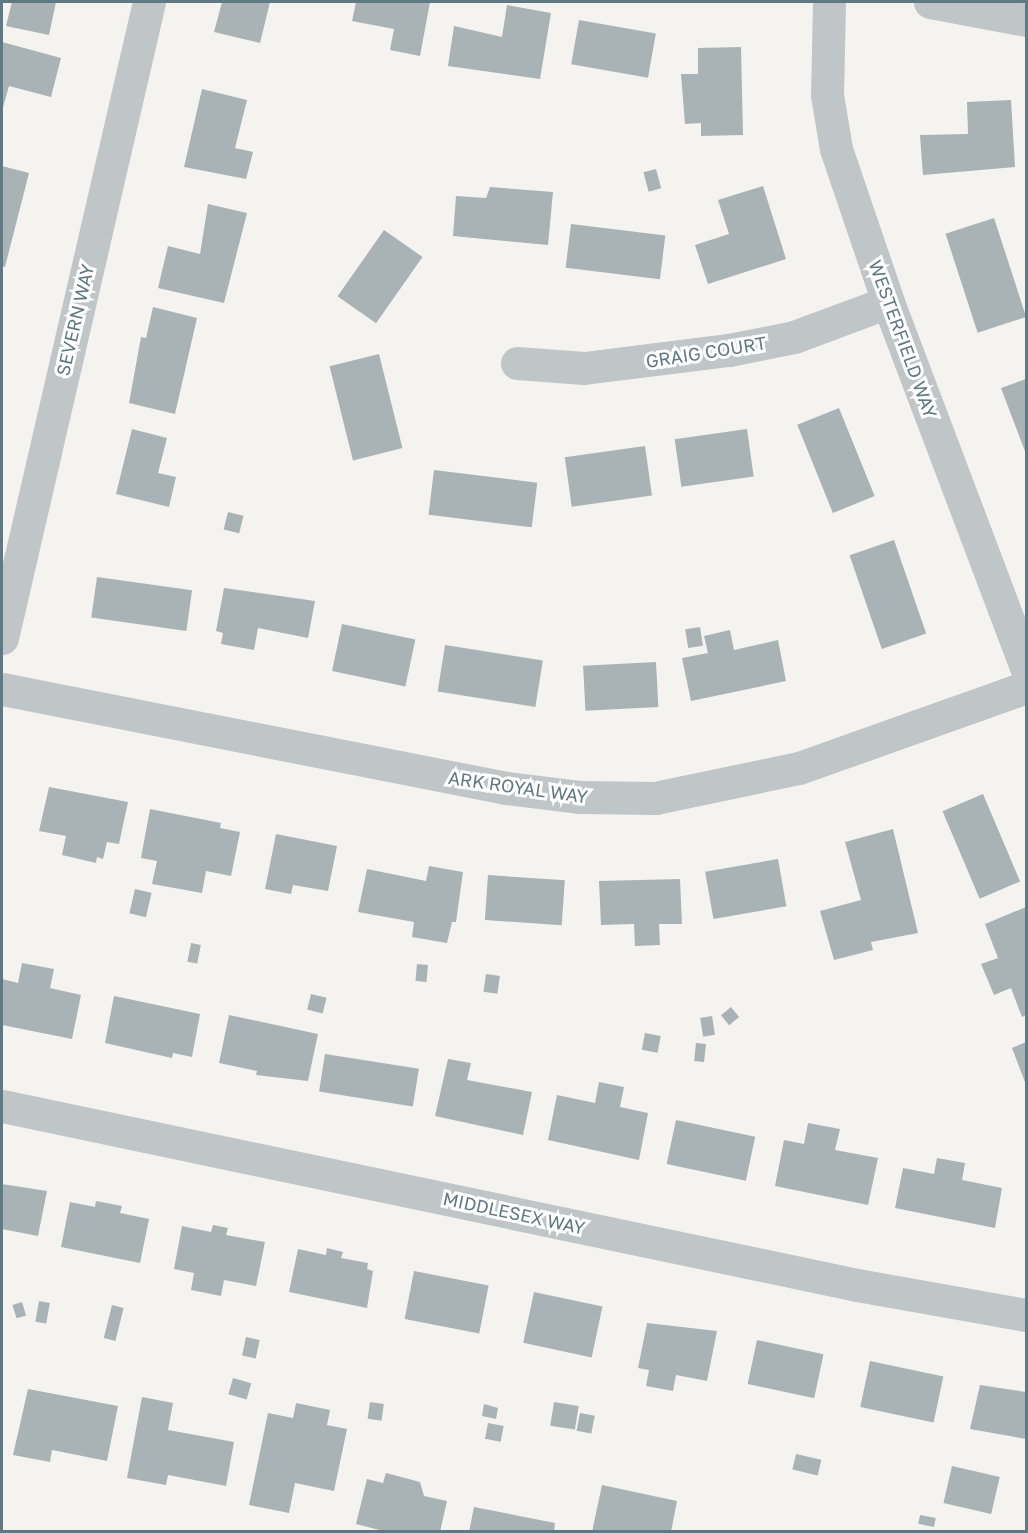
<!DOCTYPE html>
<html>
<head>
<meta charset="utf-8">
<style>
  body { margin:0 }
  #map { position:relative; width:1028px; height:1533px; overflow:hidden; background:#f4f3ef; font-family:"Golos Text",sans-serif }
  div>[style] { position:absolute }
  .building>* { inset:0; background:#a9b3b6; transform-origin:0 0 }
  .street>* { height:33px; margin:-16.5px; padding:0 16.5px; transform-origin:16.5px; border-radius:16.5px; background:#c0c5c7 }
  span { translate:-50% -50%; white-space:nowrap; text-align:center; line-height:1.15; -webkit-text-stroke:6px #fff; paint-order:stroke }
  .street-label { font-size:18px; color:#617982 }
  .frame { position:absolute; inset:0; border:3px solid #617982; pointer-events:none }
</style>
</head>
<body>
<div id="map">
  <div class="building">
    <div style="clip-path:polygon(12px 2px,56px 2px,49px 35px,6px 26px)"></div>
    <div style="clip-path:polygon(222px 2px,270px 2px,260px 43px,214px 32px)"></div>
    <div style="clip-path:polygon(356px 2px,430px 2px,420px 56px,390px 50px,394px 29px,352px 21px)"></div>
    <div style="clip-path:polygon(507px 5px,551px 13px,540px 79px,448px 66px,454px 26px,502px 37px)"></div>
    <div style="left:579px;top:20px;width:78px;height:45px;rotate:10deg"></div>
    <div style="clip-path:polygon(2px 42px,61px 58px,51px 97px,9px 86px,2px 111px)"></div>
    <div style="clip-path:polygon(741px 47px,743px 135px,701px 136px,701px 123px,685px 124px,681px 74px,698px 74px,698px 48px)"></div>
    <div style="clip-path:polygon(202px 89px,247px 100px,235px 148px,253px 152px,246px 179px,184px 167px)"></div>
    <div style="clip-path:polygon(1011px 100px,1015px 167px,923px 175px,920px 135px,968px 134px,967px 102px)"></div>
    <div style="clip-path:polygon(2px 166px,29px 173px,5px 267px,2px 266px)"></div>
    <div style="left:656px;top:169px;width:20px;height:13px;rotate:75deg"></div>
    <div style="clip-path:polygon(763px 186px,786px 259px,708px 284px,695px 245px,729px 234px,718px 200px)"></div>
    <div style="clip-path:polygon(490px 187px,553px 192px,548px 245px,453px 236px,456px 196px,486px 198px)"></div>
    <div style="clip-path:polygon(208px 204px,247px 213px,224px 303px,158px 288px,168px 246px,200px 254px)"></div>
    <div style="left:994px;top:218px;width:104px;height:51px;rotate:72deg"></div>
    <div style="left:571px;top:224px;width:95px;height:44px;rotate:7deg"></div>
    <div style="left:384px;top:230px;width:47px;height:81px;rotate:35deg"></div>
    <div style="clip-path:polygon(153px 307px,197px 318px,175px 414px,129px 403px,141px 337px,146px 338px)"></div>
    <div style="left:379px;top:354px;width:97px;height:51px;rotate:76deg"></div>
    <div style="clip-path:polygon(1026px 379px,1026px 454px,1001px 388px)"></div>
    <div style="left:839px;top:408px;width:95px;height:45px;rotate:68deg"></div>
    <div style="clip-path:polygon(132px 429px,167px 438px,158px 473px,176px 477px,169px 507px,116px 494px)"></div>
    <div style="left:747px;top:429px;width:48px;height:73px;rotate:82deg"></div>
    <div style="left:645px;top:446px;width:50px;height:81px;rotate:82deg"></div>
    <div style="left:434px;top:470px;width:104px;height:45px;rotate:7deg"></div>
    <div style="left:228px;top:512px;width:16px;height:18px;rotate:14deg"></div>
    <div style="left:894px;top:540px;width:99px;height:47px;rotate:71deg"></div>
    <div style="left:97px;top:577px;width:96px;height:41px;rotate:8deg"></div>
    <div style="clip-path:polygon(224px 588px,315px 601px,308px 638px,258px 628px,254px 650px,221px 644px,223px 633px,216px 631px)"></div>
    <div style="left:342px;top:624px;width:75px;height:48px;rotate:12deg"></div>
    <div style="left:700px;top:627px;width:19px;height:15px;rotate:81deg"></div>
    <div style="clip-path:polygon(730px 630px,734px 650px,778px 640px,786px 681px,691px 701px,682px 658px,708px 653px,704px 636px)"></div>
    <div style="left:445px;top:645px;width:99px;height:47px;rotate:9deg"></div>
    <div style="left:656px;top:662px;width:45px;height:73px;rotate:87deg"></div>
    <div style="clip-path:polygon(49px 787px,128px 802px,119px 844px,107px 842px,103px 859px,97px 857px,96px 863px,62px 855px,66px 836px,39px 831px)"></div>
    <div style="left:983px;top:794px;width:95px;height:44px;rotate:67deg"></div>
    <div style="clip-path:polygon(150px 809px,221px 823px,220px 828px,240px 832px,231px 876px,206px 871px,202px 893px,152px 884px,157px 861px,141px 858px)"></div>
    <div style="clip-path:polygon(893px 829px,918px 933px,871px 942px,873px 950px,834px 960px,820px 911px,861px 900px,845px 842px)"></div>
    <div style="clip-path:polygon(276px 834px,337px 846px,328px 891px,293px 885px,291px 894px,265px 889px)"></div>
    <div style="left:778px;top:859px;width:48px;height:74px;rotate:80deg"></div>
    <div style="clip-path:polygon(429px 866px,463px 872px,456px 922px,452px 922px,447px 943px,412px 937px,414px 922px,358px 912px,367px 869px,426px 881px)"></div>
    <div style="left:488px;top:875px;width:77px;height:45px;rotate:4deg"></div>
    <div style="clip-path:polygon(680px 879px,682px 924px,659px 924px,660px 945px,635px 946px,634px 924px,601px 925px,599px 881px)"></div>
    <div style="left:135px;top:889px;width:17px;height:25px;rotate:13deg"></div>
    <div style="clip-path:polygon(1026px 907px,1026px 1015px,1022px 1017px,1011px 988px,994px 995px,981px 964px,998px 958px,985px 924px)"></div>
    <div style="left:191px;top:943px;width:10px;height:19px;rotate:11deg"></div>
    <div style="clip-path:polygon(22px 963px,54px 969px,50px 988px,81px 995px,72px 1039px,2px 1025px,2px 979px,18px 983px)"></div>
    <div style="left:417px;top:964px;width:11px;height:17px;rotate:5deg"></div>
    <div style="left:486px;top:974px;width:14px;height:18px;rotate:8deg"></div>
    <div style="left:311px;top:994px;width:16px;height:16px;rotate:14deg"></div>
    <div style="clip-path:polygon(114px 996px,200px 1014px,192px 1057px,173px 1053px,172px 1058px,105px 1043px)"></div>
    <div style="left:731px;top:1007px;width:13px;height:13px;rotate:51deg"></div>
    <div style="clip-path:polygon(229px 1015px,318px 1034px,308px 1081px,256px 1075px,257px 1071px,219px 1063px)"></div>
    <div style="left:712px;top:1016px;width:19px;height:12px;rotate:81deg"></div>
    <div style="left:645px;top:1033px;width:16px;height:17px;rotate:11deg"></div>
    <div style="clip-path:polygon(1026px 1042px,1026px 1085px,1012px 1048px)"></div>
    <div style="left:696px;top:1043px;width:10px;height:18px;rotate:6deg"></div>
    <div style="left:325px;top:1054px;width:95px;height:38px;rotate:9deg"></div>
    <div style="clip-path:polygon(448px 1059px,471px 1063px,467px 1080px,532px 1092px,523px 1135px,435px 1116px)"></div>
    <div style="clip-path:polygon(599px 1082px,624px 1087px,620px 1107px,648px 1113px,639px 1160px,548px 1140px,557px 1095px,595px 1103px)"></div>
    <div style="left:676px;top:1120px;width:81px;height:45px;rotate:12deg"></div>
    <div style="clip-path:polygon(808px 1123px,840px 1129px,835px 1150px,878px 1158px,868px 1205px,775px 1186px,784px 1140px,804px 1144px)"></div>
    <div style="clip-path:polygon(937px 1158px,965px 1163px,962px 1180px,1002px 1188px,995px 1228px,895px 1208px,903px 1168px,934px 1174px)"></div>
    <div style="clip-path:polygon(2px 1184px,47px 1191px,38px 1236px,2px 1229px)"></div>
    <div style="clip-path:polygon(96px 1201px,122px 1206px,120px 1213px,149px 1219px,140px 1263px,61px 1247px,70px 1202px,95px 1207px)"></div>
    <div style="clip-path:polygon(213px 1225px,228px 1228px,226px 1235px,265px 1242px,256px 1286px,224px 1280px,221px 1296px,191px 1290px,194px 1273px,174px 1269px,182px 1226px,211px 1232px)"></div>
    <div style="clip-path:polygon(327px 1248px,343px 1252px,341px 1258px,368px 1263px,367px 1269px,373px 1271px,367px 1308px,289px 1292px,298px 1249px,326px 1255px)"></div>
    <div style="left:414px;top:1271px;width:76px;height:49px;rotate:11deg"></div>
    <div style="left:534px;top:1292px;width:70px;height:52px;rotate:12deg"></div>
    <div style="left:39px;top:1301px;width:11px;height:21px;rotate:10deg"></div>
    <div style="left:22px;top:1302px;width:14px;height:10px;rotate:73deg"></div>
    <div style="left:112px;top:1305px;width:12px;height:34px;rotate:14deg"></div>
    <div style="clip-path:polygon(647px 1323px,717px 1331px,707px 1381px,676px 1375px,673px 1391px,646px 1386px,649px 1370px,638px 1368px)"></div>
    <div style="left:246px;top:1337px;width:14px;height:19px;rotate:12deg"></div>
    <div style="left:757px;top:1340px;width:68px;height:45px;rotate:12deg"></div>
    <div style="left:870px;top:1361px;width:75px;height:47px;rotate:12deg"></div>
    <div style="left:233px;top:1378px;width:19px;height:17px;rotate:16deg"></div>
    <div style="clip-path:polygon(980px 1385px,1026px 1392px,1026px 1439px,970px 1429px)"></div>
    <div style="clip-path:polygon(28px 1389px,118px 1406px,107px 1461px,52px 1450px,50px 1462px,13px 1455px)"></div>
    <div style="clip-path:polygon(142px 1397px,173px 1403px,168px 1430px,234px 1442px,226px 1486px,168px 1475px,166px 1485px,127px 1478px)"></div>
    <div style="left:370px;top:1402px;width:14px;height:17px;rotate:8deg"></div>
    <div style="left:554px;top:1402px;width:25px;height:24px;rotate:9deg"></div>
    <div style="clip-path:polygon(296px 1403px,330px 1410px,327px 1425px,347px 1429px,334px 1491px,295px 1483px,289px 1513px,249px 1505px,268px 1413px,293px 1418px)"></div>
    <div style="clip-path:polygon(484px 1404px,498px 1408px,496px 1419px,482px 1416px)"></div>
    <div style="left:580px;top:1413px;width:15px;height:18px;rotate:11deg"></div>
    <div style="left:488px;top:1423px;width:16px;height:16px;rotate:11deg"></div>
    <div style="left:796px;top:1454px;width:26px;height:16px;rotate:13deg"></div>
    <div style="left:952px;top:1466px;width:49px;height:38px;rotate:13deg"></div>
    <div style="clip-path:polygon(386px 1473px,420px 1482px,424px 1496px,447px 1501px,440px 1532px,387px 1532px,356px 1524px,367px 1479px,383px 1483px)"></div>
    <div style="clip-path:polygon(602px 1485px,677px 1501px,671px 1532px,592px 1532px)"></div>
    <div style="clip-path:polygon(474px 1507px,555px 1523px,554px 1532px,469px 1532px)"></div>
    <div style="left:920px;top:1515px;width:16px;height:9px;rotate:11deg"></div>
  </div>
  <div class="street">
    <div style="left:829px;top:2px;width:93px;rotate:91.2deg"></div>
    <div style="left:827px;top:95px;width:55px;rotate:80.5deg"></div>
    <div style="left:836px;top:149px;width:162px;rotate:71.2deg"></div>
    <div style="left:888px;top:302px;width:390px;rotate:69.3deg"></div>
    <div style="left:930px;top:2px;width:98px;rotate:10.6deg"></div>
    <div style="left:517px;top:363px;width:67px;rotate:4.3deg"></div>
    <div style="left:584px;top:368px;width:146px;rotate:-7.1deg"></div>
    <div style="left:729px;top:350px;width:66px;rotate:-11.3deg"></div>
    <div style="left:794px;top:337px;width:100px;rotate:-20.4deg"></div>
    <div style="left:2px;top:638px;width:653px;rotate:-76.99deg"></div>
    <div style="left:2px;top:689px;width:514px;rotate:11.11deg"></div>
    <div style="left:506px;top:788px;width:75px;rotate:6.9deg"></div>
    <div style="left:580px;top:797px;width:75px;rotate:0.8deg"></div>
    <div style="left:655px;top:798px;width:147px;rotate:-11.8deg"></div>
    <div style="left:799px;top:768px;width:241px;rotate:-19.6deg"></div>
    <div style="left:2px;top:1106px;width:874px;rotate:11.82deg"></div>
    <div style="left:857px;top:1285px;width:172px;rotate:10.1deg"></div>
  </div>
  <div class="street-label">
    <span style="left:75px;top:320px;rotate:-77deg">SEVERN WAY</span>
    <span style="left:903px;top:339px;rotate:70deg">WESTERFIELD WAY</span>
    <span style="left:706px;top:352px;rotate:-9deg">GRAIG COURT</span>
    <span style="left:518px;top:787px;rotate:8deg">ARK ROYAL WAY</span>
    <span style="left:514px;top:1213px;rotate:12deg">MIDDLESEX WAY</span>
  </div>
  <div class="frame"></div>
</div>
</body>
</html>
